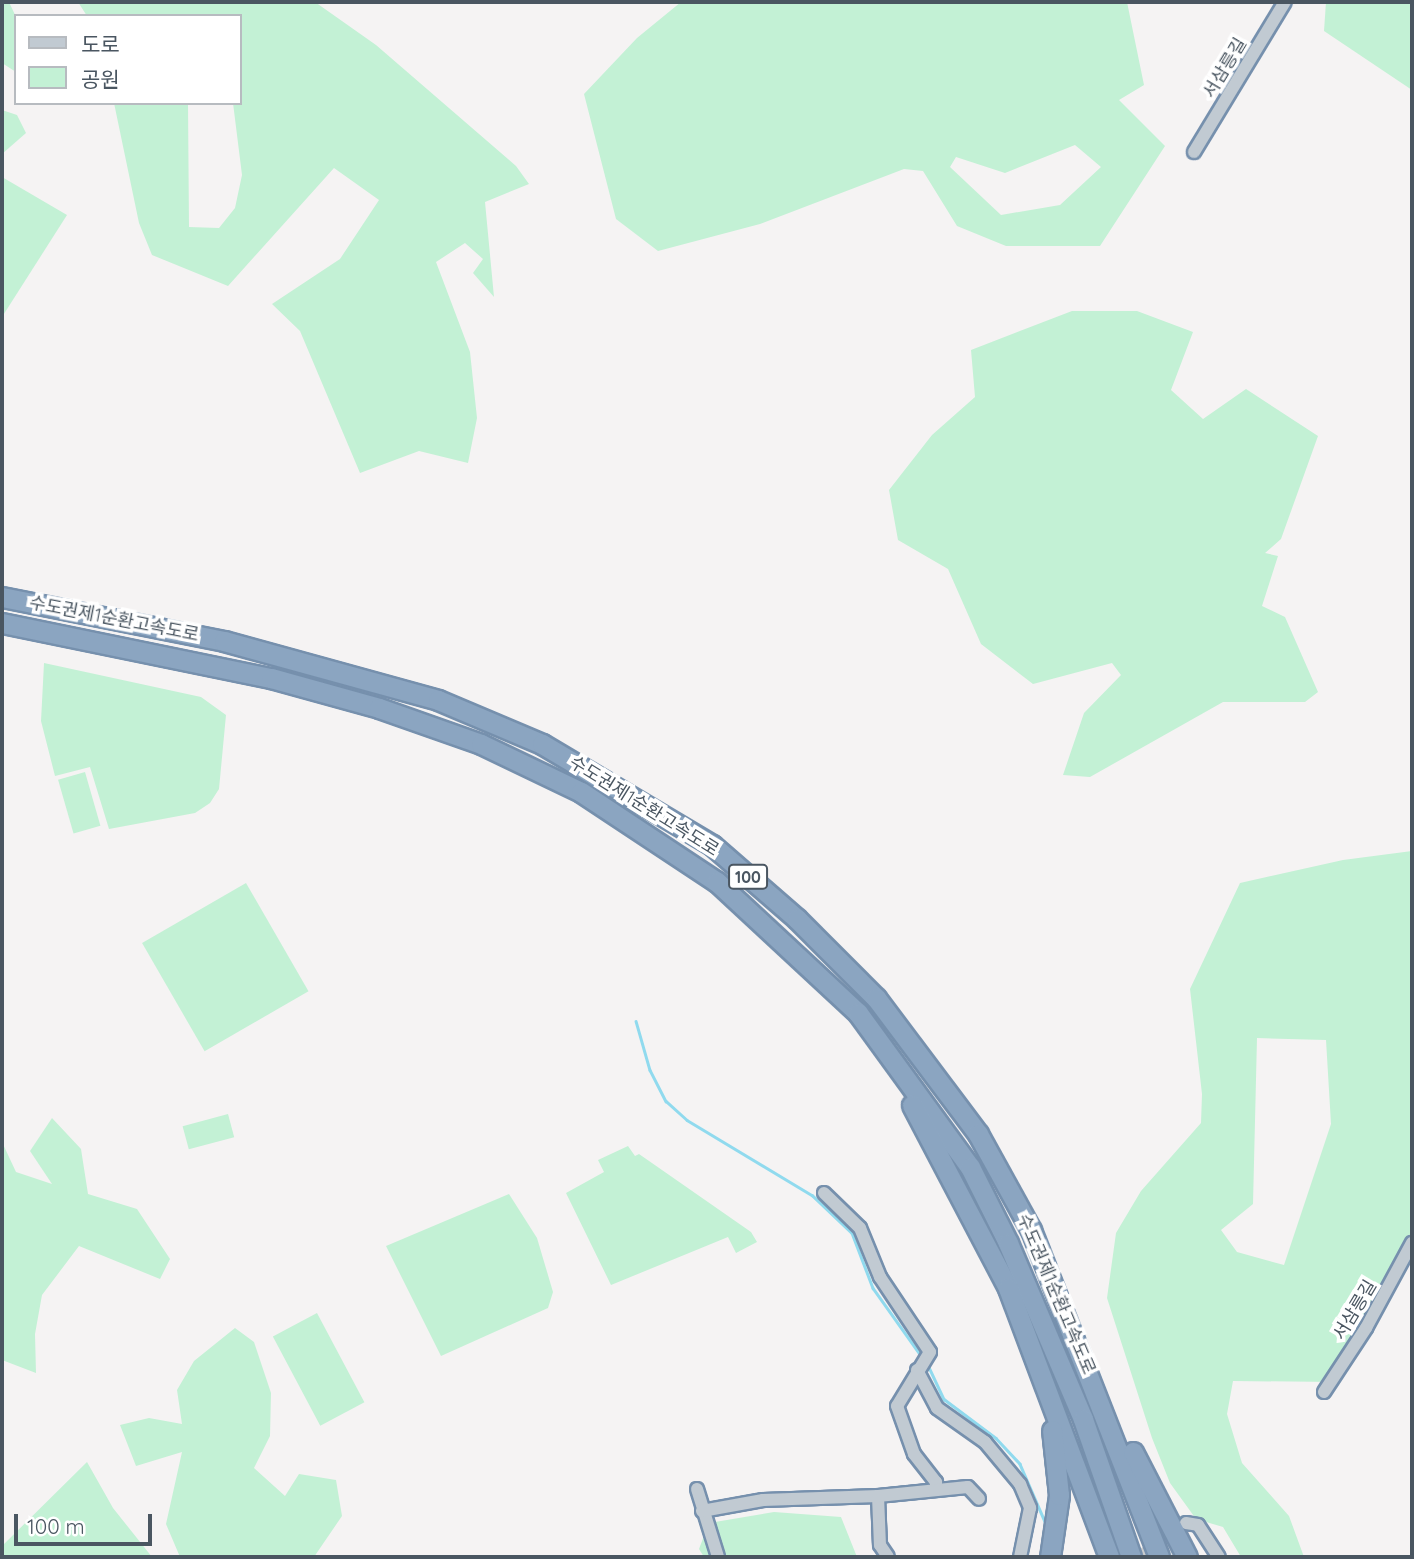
<!DOCTYPE html>
<html>
<head>
<meta charset="utf-8">
<style>
  body { margin:0 }
  #map { position:relative; width:1414px; height:1559px; overflow:hidden; background:#f5f3f3; font-family:Quicksand,"Noto Sans KR",sans-serif }
  div>[style] { position:absolute }
  .green>* { inset:0; background:#c3f1d5; transform-origin:0 0 }
  .stream>* { height:2.5px; margin:-1.25px; padding:0 1.25px; transform-origin:1.25px; border-radius:1.25px; background:#90daee }
  .minor-tunnel>* { height:12px; margin-top:-6px; transform-origin:0; background:repeating-linear-gradient(90deg,#caccce 0 12px,transparent 0 18px) }
  .roads { filter:drop-shadow(2px 0 #7690ad) drop-shadow(-2px 0 #7690ad) drop-shadow(0 2px #7690ad) drop-shadow(0 -2px #7690ad) }
  .minor>* { height:12px; margin:-6px; padding:0 6px; transform-origin:6px; border-radius:6px; background:#c1cad2 }
  .highway>* { height:19px; margin:-9.5px; padding:0 9.5px; transform-origin:9.5px; border-radius:9.5px; background:#8ba5c1 }
  span { translate:-50% -50%; white-space:nowrap; text-align:center; line-height:1.15; -webkit-text-stroke:7px #fff; paint-order:stroke }
  .shield-label span { padding:2px 5px; background:#fff; border:2px solid; border-radius:5px; -webkit-text-stroke-width:0 }
  .shield-label { font-size:16px; color:#4a5661; font-weight:700 }
  .street-label { font-size:18px; color:#4a5661 }
  .frame { position:absolute; inset:0; border:4px solid #4a5661; pointer-events:none }
  .legend { position:absolute; left:14px; top:14px; width:228px; height:91px; box-sizing:border-box; background:#fff; border:2px solid #b7bbc0; margin:0; padding:9px 12px; list-style:none; font-size:21px; color:#4a5661 }
  .legend li { display:flex; align-items:center; gap:14px; height:35px }
  .legend b { width:35px; border:2px solid #b7bbc0 }
  .scale { position:absolute; left:14px; top:1514px; width:138px; height:32px; box-sizing:border-box; border:4px solid #4a5661; border-top:0; padding-left:9px; font-size:21px; line-height:24px; white-space:nowrap; color:#4a5661; -webkit-text-stroke:5px #fff; paint-order:stroke }
</style>
</head>
<body>
<div id="map">
  <div class="green">
    <div style="clip-path:polygon(2px 2px,9px 2px,16px 17px,16px 72px,2px 63px)"></div>
    <div style="clip-path:polygon(78px 2px,315px 2px,376px 45px,516px 166px,529px 184px,485px 202px,494px 297px,473px 273px,483px 259px,465px 243px,436px 262px,470px 352px,477px 418px,468px 463px,419px 451px,360px 473px,300px 331px,272px 304px,340px 259px,379px 200px,334px 168px,228px 286px,152px 255px,139px 223px,114px 103px,188px 103px,189px 227px,219px 228px,235px 208px,242px 175px,233px 103px,240px 103px,240px 16px,87px 16px)"></div>
    <div style="clip-path:polygon(evenodd,681px 2px,1127px 2px,1144px 85px,1119px 100px,1165px 146px,1100px 246px,1006px 246px,957px 226px,923px 171px,904px 169px,760px 224px,658px 251px,616px 219px,584px 94px,637px 38px,681px 2px,1075px 145px,1101px 167px,1060px 205px,1001px 215px,950px 167px,956px 157px,1005px 173px,1075px 145px)"></div>
    <div style="clip-path:polygon(1326px 2px,1412px 2px,1412px 90px,1324px 31px)"></div>
    <div style="clip-path:polygon(2px 110px,17px 115px,26px 133px,2px 154px)"></div>
    <div style="clip-path:polygon(2px 177px,67px 215px,2px 317px)"></div>
    <div style="clip-path:polygon(1072px 311px,1137px 311px,1193px 332px,1171px 390px,1203px 419px,1246px 389px,1318px 436px,1281px 539px,1265px 553px,1278px 556px,1262px 606px,1285px 617px,1318px 692px,1305px 702px,1223px 702px,1090px 777px,1063px 775px,1084px 713px,1121px 675px,1112px 663px,1033px 684px,981px 644px,948px 569px,898px 540px,889px 490px,932px 435px,975px 397px,971px 350px)"></div>
    <div style="clip-path:polygon(44px 663px,201px 697px,226px 715px,219px 789px,210px 803px,195px 813px,109px 829px,90px 767px,55px 776px,41px 721px)"></div>
    <div style="left:85px;top:772px;width:56px;height:28px;rotate:74deg"></div>
    <div style="clip-path:polygon(evenodd,1412px 851px,1412px 1230px,1335px 1382px,1233px 1381px,1227px 1414px,1242px 1463px,1289px 1516px,1304px 1557px,1241px 1557px,1223px 1527px,1196px 1519px,1170px 1483px,1152px 1438px,1107px 1298px,1116px 1233px,1141px 1191px,1201px 1123px,1202px 1094px,1190px 989px,1240px 883px,1343px 860px,1412px 851px,1257px 1038px,1326px 1040px,1331px 1124px,1284px 1265px,1237px 1252px,1221px 1230px,1253px 1204px,1257px 1038px)"></div>
    <div style="left:246px;top:883px;width:125px;height:120px;rotate:60deg"></div>
    <div style="left:228px;top:1114px;width:24px;height:47px;rotate:75deg"></div>
    <div style="clip-path:polygon(52px 1118px,81px 1149px,88px 1194px,137px 1209px,170px 1259px,160px 1279px,79px 1246px,42px 1295px,35px 1334px,36px 1373px,2px 1360px,2px 1142px,16px 1172px,52px 1184px,30px 1151px)"></div>
    <div style="clip-path:polygon(628px 1146px,635px 1156px,639px 1154px,751px 1232px,757px 1242px,736px 1253px,728px 1237px,611px 1285px,566px 1193px,604px 1172px,598px 1160px)"></div>
    <div style="clip-path:polygon(509px 1194px,537px 1238px,553px 1292px,548px 1308px,441px 1356px,386px 1246px)"></div>
    <div style="left:317px;top:1313px;width:101px;height:50px;rotate:62deg"></div>
    <div style="clip-path:polygon(235px 1328px,254px 1342px,271px 1393px,270px 1436px,254px 1468px,285px 1496px,299px 1474px,336px 1480px,342px 1516px,314px 1557px,180px 1557px,166px 1524px,182px 1452px,136px 1466px,120px 1425px,149px 1418px,182px 1424px,177px 1390px,194px 1361px)"></div>
    <div style="clip-path:polygon(87px 1462px,113px 1508px,152px 1557px,2px 1557px,2px 1546px)"></div>
    <div style="clip-path:polygon(774px 1512px,841px 1517px,857px 1557px,704px 1557px,699px 1549px,709px 1523px)"></div>
  </div>
  <div class="stream">
    <div style="left:636px;top:1021px;width:51px;rotate:74.1deg"></div>
    <div style="left:650px;top:1070px;width:35px;rotate:63deg"></div>
    <div style="left:666px;top:1101px;width:28px;rotate:42deg"></div>
    <div style="left:687px;top:1120px;width:146px;rotate:31deg"></div>
    <div style="left:812px;top:1195px;width:55px;rotate:43.5deg"></div>
    <div style="left:852px;top:1233px;width:59px;rotate:69.1deg"></div>
    <div style="left:873px;top:1288px;width:85px;rotate:54.6deg"></div>
    <div style="left:928px;top:1365px;width:38px;rotate:65deg"></div>
    <div style="left:944px;top:1399px;width:65px;rotate:36.9deg"></div>
    <div style="left:996px;top:1438px;width:35px;rotate:47deg"></div>
    <div style="left:1020px;top:1464px;width:65px;rotate:66.6deg"></div>
  </div>
  <div class="minor-tunnel">
    <div style="left:1139px;top:1557px;width:49px;rotate:-35deg"></div>
  </div>
  <div class="roads">
    <div class="minor">
      <div style="left:1194px;top:152px;width:175px;rotate:-58.8deg"></div>
      <div style="left:824px;top:1193px;width:50px;rotate:44.2deg"></div>
      <div style="left:860px;top:1228px;width:53px;rotate:67.8deg"></div>
      <div style="left:880px;top:1277px;width:90px;rotate:56.3deg"></div>
      <div style="left:930px;top:1352px;width:63px;rotate:121.4deg"></div>
      <div style="left:897px;top:1406px;width:51px;rotate:70.5deg"></div>
      <div style="left:914px;top:1454px;width:36px;rotate:52deg"></div>
      <div style="left:936px;top:1482px;width:6px;rotate:90deg"></div>
      <div style="left:917px;top:1370px;width:43px;rotate:62.2deg"></div>
      <div style="left:937px;top:1408px;width:59px;rotate:35.3deg"></div>
      <div style="left:985px;top:1442px;width:55px;rotate:50.2deg"></div>
      <div style="left:1020px;top:1484px;width:26px;rotate:67deg"></div>
      <div style="left:1030px;top:1508px;width:50px;rotate:101.5deg"></div>
      <div style="left:1324px;top:1392px;width:77px;rotate:-56.7deg"></div>
      <div style="left:1366px;top:1328px;width:97px;rotate:-61.6deg"></div>
      <div style="left:697px;top:1489px;width:71px;rotate:72.8deg"></div>
      <div style="left:878px;top:1496px;width:49px;rotate:87.7deg"></div>
      <div style="left:880px;top:1545px;width:14px;rotate:56deg"></div>
      <div style="left:702px;top:1511px;width:62px;rotate:-10.2deg"></div>
      <div style="left:763px;top:1500px;width:115px;rotate:-2deg"></div>
      <div style="left:878px;top:1496px;width:90px;rotate:-5.7deg"></div>
      <div style="left:968px;top:1487px;width:16px;rotate:47deg"></div>
      <div style="left:1186px;top:1523px;width:12px;rotate:9deg"></div>
      <div style="left:1198px;top:1525px;width:38px;rotate:57deg"></div>
    </div>
    <div class="highway">
      <div style="left:2px;top:597px;width:226px;rotate:11.2deg"></div>
      <div style="left:224px;top:641px;width:222px;rotate:15.4deg"></div>
      <div style="left:438px;top:700px;width:113px;rotate:22.9deg"></div>
      <div style="left:542px;top:744px;width:198px;rotate:30.7deg"></div>
      <div style="left:712px;top:845px;width:113px;rotate:41deg"></div>
      <div style="left:797px;top:919px;width:112px;rotate:45deg"></div>
      <div style="left:876px;top:998px;width:170px;rotate:53.1deg"></div>
      <div style="left:978px;top:1134px;width:110px;rotate:61.1deg"></div>
      <div style="left:1031px;top:1230px;width:351px;rotate:68.6deg"></div>
      <div style="left:2px;top:623px;width:275px;rotate:11.6deg"></div>
      <div style="left:271px;top:678px;width:112px;rotate:15.5deg"></div>
      <div style="left:379px;top:708px;width:108px;rotate:19.4deg"></div>
      <div style="left:481px;top:744px;width:111px;rotate:25.6deg"></div>
      <div style="left:581px;top:792px;width:163px;rotate:33.5deg"></div>
      <div style="left:717px;top:882px;width:192px;rotate:42.9deg"></div>
      <div style="left:858px;top:1013px;width:190px;rotate:54deg"></div>
      <div style="left:970px;top:1167px;width:85px;rotate:63.4deg"></div>
      <div style="left:1008px;top:1243px;width:191px;rotate:66.9deg"></div>
      <div style="left:1083px;top:1419px;width:146px;rotate:70.8deg"></div>
      <div style="left:912px;top:1105px;width:207px;rotate:62.3deg"></div>
      <div style="left:1008px;top:1288px;width:287px;rotate:69.4deg"></div>
      <div style="left:1133px;top:1452px;width:118px;rotate:62.8deg"></div>
      <div style="left:1050px;top:1557px;width:63px;rotate:-81.7deg"></div>
      <div style="left:1059px;top:1495px;width:65px;rotate:-96.1deg"></div>
    </div>
  </div>
  <div class="shield-label">
    <span style="left:748px;top:877px">100</span>
  </div>
  <div class="street-label">
    <span style="left:1225px;top:68px;rotate:-59deg">서삼릉길</span>
    <span style="left:114px;top:619px;rotate:11deg">수도권제1순환고속도로</span>
    <span style="left:644px;top:806px;rotate:32deg">수도권제1순환고속도로</span>
    <span style="left:1056px;top:1294px;rotate:67deg">수도권제1순환고속도로</span>
    <span style="left:1355px;top:1310px;rotate:-59deg">서삼릉길</span>
  </div>
  <div class="frame"></div>
  <ul class="legend">
  <li><b style="height:9px;background:#c1cad2"></b>도로</li>
  <li><b style="height:19px;background:#c3f1d5"></b>공원</li>
  </ul>
  <div class="scale">100 m</div>
</div>
</body>
</html>
